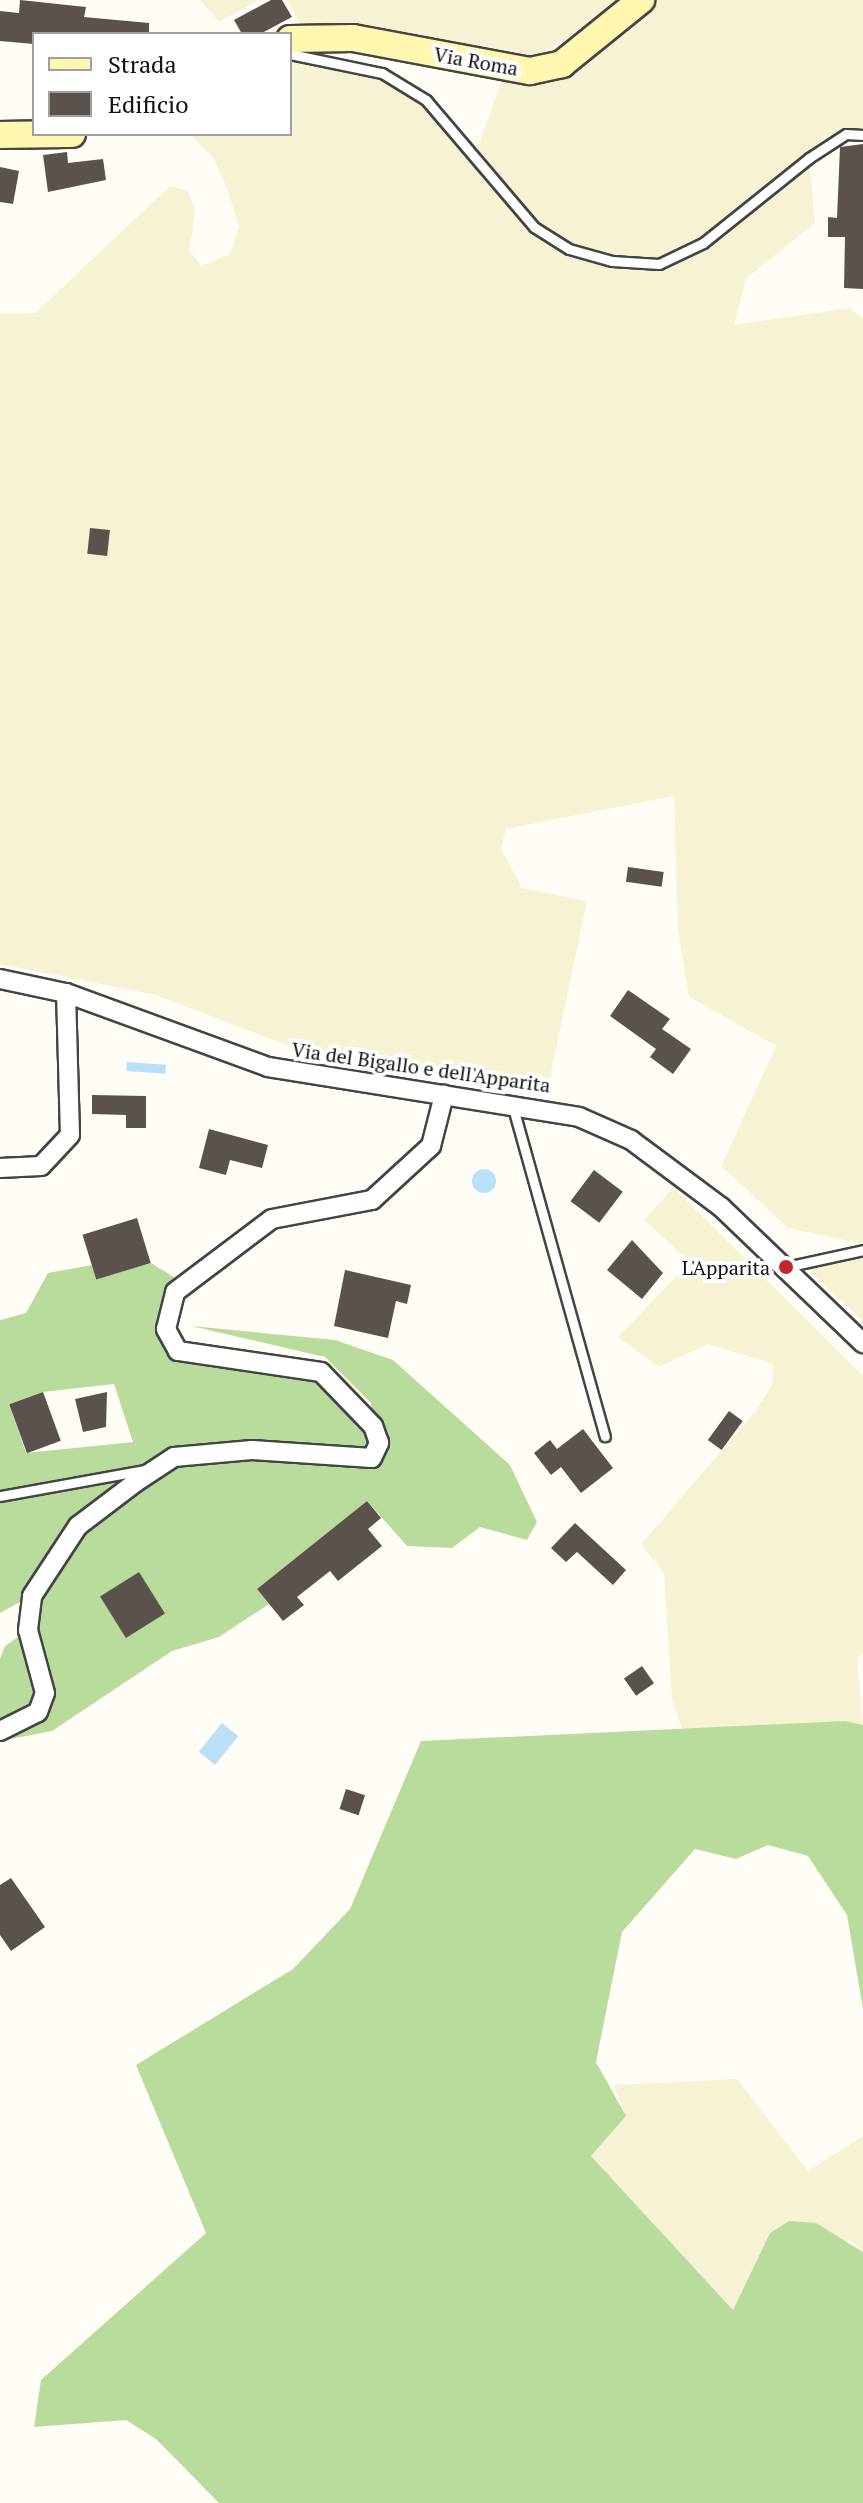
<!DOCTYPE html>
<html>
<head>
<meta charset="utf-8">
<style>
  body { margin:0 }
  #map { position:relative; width:863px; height:2503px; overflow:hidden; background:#fffdf5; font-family:"PT Serif",serif }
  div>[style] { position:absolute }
  .farmland>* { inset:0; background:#f6f3d4 }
  .forest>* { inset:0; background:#b9dc9c }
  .water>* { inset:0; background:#b9e0f7; transform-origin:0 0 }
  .round { border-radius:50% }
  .building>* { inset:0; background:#5a524d; transform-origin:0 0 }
  .roads { filter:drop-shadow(2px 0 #444) drop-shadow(-2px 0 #444) drop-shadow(0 2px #444) drop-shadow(0 -2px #444) }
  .service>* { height:9px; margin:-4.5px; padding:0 4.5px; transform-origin:4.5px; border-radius:4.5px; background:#fff }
  .minor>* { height:18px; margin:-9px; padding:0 9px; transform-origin:9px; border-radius:9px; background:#fff }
  .secondary>* { height:26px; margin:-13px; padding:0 13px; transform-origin:13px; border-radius:13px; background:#fff6b0 }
  .dots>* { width:22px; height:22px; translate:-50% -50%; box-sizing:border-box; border:4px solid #fff; border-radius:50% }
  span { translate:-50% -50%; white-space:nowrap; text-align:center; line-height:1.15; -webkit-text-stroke:8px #fff; paint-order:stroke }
  .street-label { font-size:20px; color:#111 }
  .poi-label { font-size:20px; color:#111 }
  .right { translate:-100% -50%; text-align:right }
  .legend { position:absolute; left:32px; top:32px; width:260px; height:104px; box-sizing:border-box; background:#fff; border:2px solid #a0a0a0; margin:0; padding:10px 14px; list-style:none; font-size:24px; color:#111 }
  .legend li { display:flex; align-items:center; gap:16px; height:40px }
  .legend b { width:40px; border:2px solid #a0a0a0 }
</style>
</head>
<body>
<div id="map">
  <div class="farmland">
    <div style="clip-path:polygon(200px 0,258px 0,219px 22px)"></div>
    <div style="clip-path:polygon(287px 0,619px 0,543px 56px,526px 57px,301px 25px)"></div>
    <div style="clip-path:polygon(651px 0,863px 0,863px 135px,846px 134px,809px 158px,815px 223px,746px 279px,734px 325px,849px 308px,863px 318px,863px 1244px,788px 1228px,721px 1166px,776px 1046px,689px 997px,678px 930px,674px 796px,506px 829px,501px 848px,522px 888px,587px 901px,550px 1078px,336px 1064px,156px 995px,0 964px,0 314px,35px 313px,170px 186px,188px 191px,195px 209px,190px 251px,201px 266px,230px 254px,239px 227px,226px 186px,213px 157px,189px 134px,290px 134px,290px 60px,382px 73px,426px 100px,476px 153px,502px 79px,530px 81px)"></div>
    <div style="clip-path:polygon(673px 1187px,863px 1376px,863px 1653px,857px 1658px,863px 1725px,683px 1732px,672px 1700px,664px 1573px,641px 1544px,754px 1413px,772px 1385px,773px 1364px,708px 1344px,659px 1367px,618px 1337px,690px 1262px,644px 1220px)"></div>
    <div style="clip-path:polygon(863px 1250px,863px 1321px,802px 1264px)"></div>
    <div style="clip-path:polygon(737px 2079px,808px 2171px,863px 2136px,863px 2252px,851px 2241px,770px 2233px,733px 2310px,591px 2156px,626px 2116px,613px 2085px)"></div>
  </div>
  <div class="forest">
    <div style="clip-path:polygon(evenodd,151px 1263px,185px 1284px,166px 1328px,178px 1350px,321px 1372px,373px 1425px,371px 1403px,325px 1357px,191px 1326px,335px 1340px,393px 1360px,510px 1465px,537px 1522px,527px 1540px,480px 1527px,452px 1548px,407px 1546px,367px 1501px,257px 1589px,269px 1604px,219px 1637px,172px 1651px,52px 1731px,0 1741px,0 1659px,5px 1646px,28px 1630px,31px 1596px,0 1613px,0 1320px,26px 1313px,48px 1273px,92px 1265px,96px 1279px,151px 1263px,114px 1384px,133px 1442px,26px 1453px,9px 1404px,43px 1392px,114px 1384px)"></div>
    <div style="clip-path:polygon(845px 1721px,863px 1725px,863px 2009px,847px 1915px,808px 1856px,768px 1845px,736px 1859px,695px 1849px,622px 1932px,596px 2062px,626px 2116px,591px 2156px,733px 2310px,770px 2233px,789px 2221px,816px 2223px,863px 2252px,863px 2503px,219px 2503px,156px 2439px,126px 2420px,34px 2427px,41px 2380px,206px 2233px,136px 2065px,293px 1969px,350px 1909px,421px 1741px)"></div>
  </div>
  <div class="water">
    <div style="left:127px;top:1062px;width:39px;height:9px;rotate:4deg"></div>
    <div class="round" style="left:472px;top:1169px;width:24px;height:24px"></div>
    <div style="left:222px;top:1723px;width:21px;height:37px;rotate:39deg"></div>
  </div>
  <div class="building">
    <div style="clip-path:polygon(20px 0,86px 7px,84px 17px,149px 23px,149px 34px,34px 34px,34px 44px,0 41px,0 11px,19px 13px)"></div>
    <div style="clip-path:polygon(271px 0,282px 0,292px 17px,260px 34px,242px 34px,234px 20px)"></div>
    <div style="clip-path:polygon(863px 144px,863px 289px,844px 288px,845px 237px,828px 237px,828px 217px,837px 218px,840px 147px)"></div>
    <div style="clip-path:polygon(67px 152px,68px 163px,103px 159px,106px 180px,48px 192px,43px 155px)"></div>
    <div style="clip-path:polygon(0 167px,19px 171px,13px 204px,0 202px)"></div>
    <div style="left:90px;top:528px;width:20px;height:26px;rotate:6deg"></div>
    <div style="left:628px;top:867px;width:36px;height:15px;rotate:8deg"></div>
    <div style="clip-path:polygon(628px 990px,670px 1019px,662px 1029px,691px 1049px,673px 1074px,650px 1057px,656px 1049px,610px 1016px)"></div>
    <div style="clip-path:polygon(92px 1095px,146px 1096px,146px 1128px,126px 1128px,126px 1115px,92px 1114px)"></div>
    <div style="clip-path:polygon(209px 1129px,268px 1145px,262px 1168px,230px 1160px,226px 1175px,199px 1168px)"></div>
    <div style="left:594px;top:1170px;width:36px;height:39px;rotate:37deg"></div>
    <div style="left:137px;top:1218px;width:47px;height:57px;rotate:73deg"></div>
    <div style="clip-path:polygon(632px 1240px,663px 1273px,642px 1299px,607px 1270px)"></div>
    <div style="clip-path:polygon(345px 1270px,411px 1285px,407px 1304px,396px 1301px,388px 1338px,334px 1326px)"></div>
    <div style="left:43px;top:1392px;width:52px;height:36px;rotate:70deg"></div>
    <div style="clip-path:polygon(107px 1392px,106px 1427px,83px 1432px,75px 1399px)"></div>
    <div style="left:729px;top:1411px;width:17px;height:36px;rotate:36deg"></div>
    <div style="clip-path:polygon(583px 1429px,613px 1468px,581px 1493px,561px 1467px,551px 1475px,534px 1453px,550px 1440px,557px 1449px)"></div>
    <div style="clip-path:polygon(367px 1501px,381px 1518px,368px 1529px,382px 1546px,338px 1581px,330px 1571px,297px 1597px,304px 1605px,283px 1621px,257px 1589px)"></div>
    <div style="clip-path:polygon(575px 1523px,626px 1570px,613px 1585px,577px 1552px,566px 1562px,551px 1548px)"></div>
    <div style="left:139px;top:1572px;width:49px;height:46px;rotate:58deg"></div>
    <div style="left:642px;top:1666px;width:21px;height:22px;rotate:55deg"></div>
    <div style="left:346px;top:1789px;width:20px;height:21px;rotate:18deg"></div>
    <div style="clip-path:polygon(11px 1878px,45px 1927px,11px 1951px,0 1935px,0 1885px)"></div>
  </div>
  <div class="roads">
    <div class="service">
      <div style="left:290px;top:54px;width:94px;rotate:11.7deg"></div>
      <div style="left:382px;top:73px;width:52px;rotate:31.5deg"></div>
      <div style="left:426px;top:100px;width:167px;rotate:49.6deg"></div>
      <div style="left:534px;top:227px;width:41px;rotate:32.2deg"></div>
      <div style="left:569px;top:249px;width:45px;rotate:15.6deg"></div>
      <div style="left:612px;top:261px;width:47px;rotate:3.7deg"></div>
      <div style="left:659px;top:264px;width:49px;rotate:-25.5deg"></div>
      <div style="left:703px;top:243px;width:136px;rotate:-38.7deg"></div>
      <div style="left:809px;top:158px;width:44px;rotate:-33deg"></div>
      <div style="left:846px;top:134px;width:17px;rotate:3deg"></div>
      <div style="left:512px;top:1104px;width:345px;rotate:74.4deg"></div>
      <div style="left:786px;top:1267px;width:79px;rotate:-12.4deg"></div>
      <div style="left:0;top:1496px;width:147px;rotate:-10.2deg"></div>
    </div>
    <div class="minor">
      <div style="left:0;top:979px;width:67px;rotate:12deg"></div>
      <div style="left:66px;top:993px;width:215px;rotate:20.1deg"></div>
      <div style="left:268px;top:1067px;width:315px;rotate:9.1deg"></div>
      <div style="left:579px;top:1117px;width:57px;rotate:23.9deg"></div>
      <div style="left:631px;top:1140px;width:112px;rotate:36.7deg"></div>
      <div style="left:721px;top:1207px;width:197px;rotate:43.8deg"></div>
      <div style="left:0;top:1168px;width:41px;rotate:-2.8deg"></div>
      <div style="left:41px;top:1166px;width:42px;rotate:-46.9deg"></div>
      <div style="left:70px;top:1135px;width:142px;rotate:-91.6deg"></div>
      <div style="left:0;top:1731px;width:42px;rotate:-26.6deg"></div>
      <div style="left:38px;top:1712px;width:20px;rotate:-70deg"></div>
      <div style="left:45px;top:1693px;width:65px;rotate:-105.1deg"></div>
      <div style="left:28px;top:1630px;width:34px;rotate:-83deg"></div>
      <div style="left:32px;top:1596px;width:84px;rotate:-56.7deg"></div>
      <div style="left:78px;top:1526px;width:73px;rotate:-37.2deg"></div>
      <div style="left:136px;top:1482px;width:45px;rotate:-33.3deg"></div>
      <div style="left:174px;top:1457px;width:78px;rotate:-5.1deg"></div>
      <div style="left:252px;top:1450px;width:120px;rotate:3.8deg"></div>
      <div style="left:372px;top:1458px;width:17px;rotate:-65deg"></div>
      <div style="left:379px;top:1443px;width:18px;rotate:-109deg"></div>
      <div style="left:373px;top:1426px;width:75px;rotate:-133.9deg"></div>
      <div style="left:321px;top:1372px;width:145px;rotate:-171.6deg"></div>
      <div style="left:178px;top:1351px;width:25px;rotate:-119deg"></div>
      <div style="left:166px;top:1329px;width:38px;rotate:-76deg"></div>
      <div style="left:175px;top:1292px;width:121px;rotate:-37deg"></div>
      <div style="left:272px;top:1219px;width:102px;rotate:-10.8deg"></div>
      <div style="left:372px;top:1200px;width:80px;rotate:-42.5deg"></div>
      <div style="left:431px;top:1146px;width:53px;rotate:-75.7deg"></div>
    </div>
    <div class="secondary">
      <div style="left:290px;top:39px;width:63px;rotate:-0.9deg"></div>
      <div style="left:353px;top:38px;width:180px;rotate:10.6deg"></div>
      <div style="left:530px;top:71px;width:33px;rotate:-12deg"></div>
      <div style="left:562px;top:64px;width:102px;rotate:-39deg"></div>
      <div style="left:0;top:135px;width:72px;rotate:-0.8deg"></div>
    </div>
  </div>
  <div class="dots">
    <div style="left:786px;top:1267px;background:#c4262e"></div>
  </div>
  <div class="street-label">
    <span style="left:476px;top:61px;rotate:10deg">Via Roma</span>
    <span style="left:421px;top:1067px;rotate:8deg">Via del Bigallo e dell'Apparita</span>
  </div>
  <div class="poi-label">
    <span class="right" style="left:770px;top:1267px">L'Apparita</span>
  </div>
  <ul class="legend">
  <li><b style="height:10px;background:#fff6b0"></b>Strada</li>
  <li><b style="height:22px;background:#5a524d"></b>Edificio</li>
  </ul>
</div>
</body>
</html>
